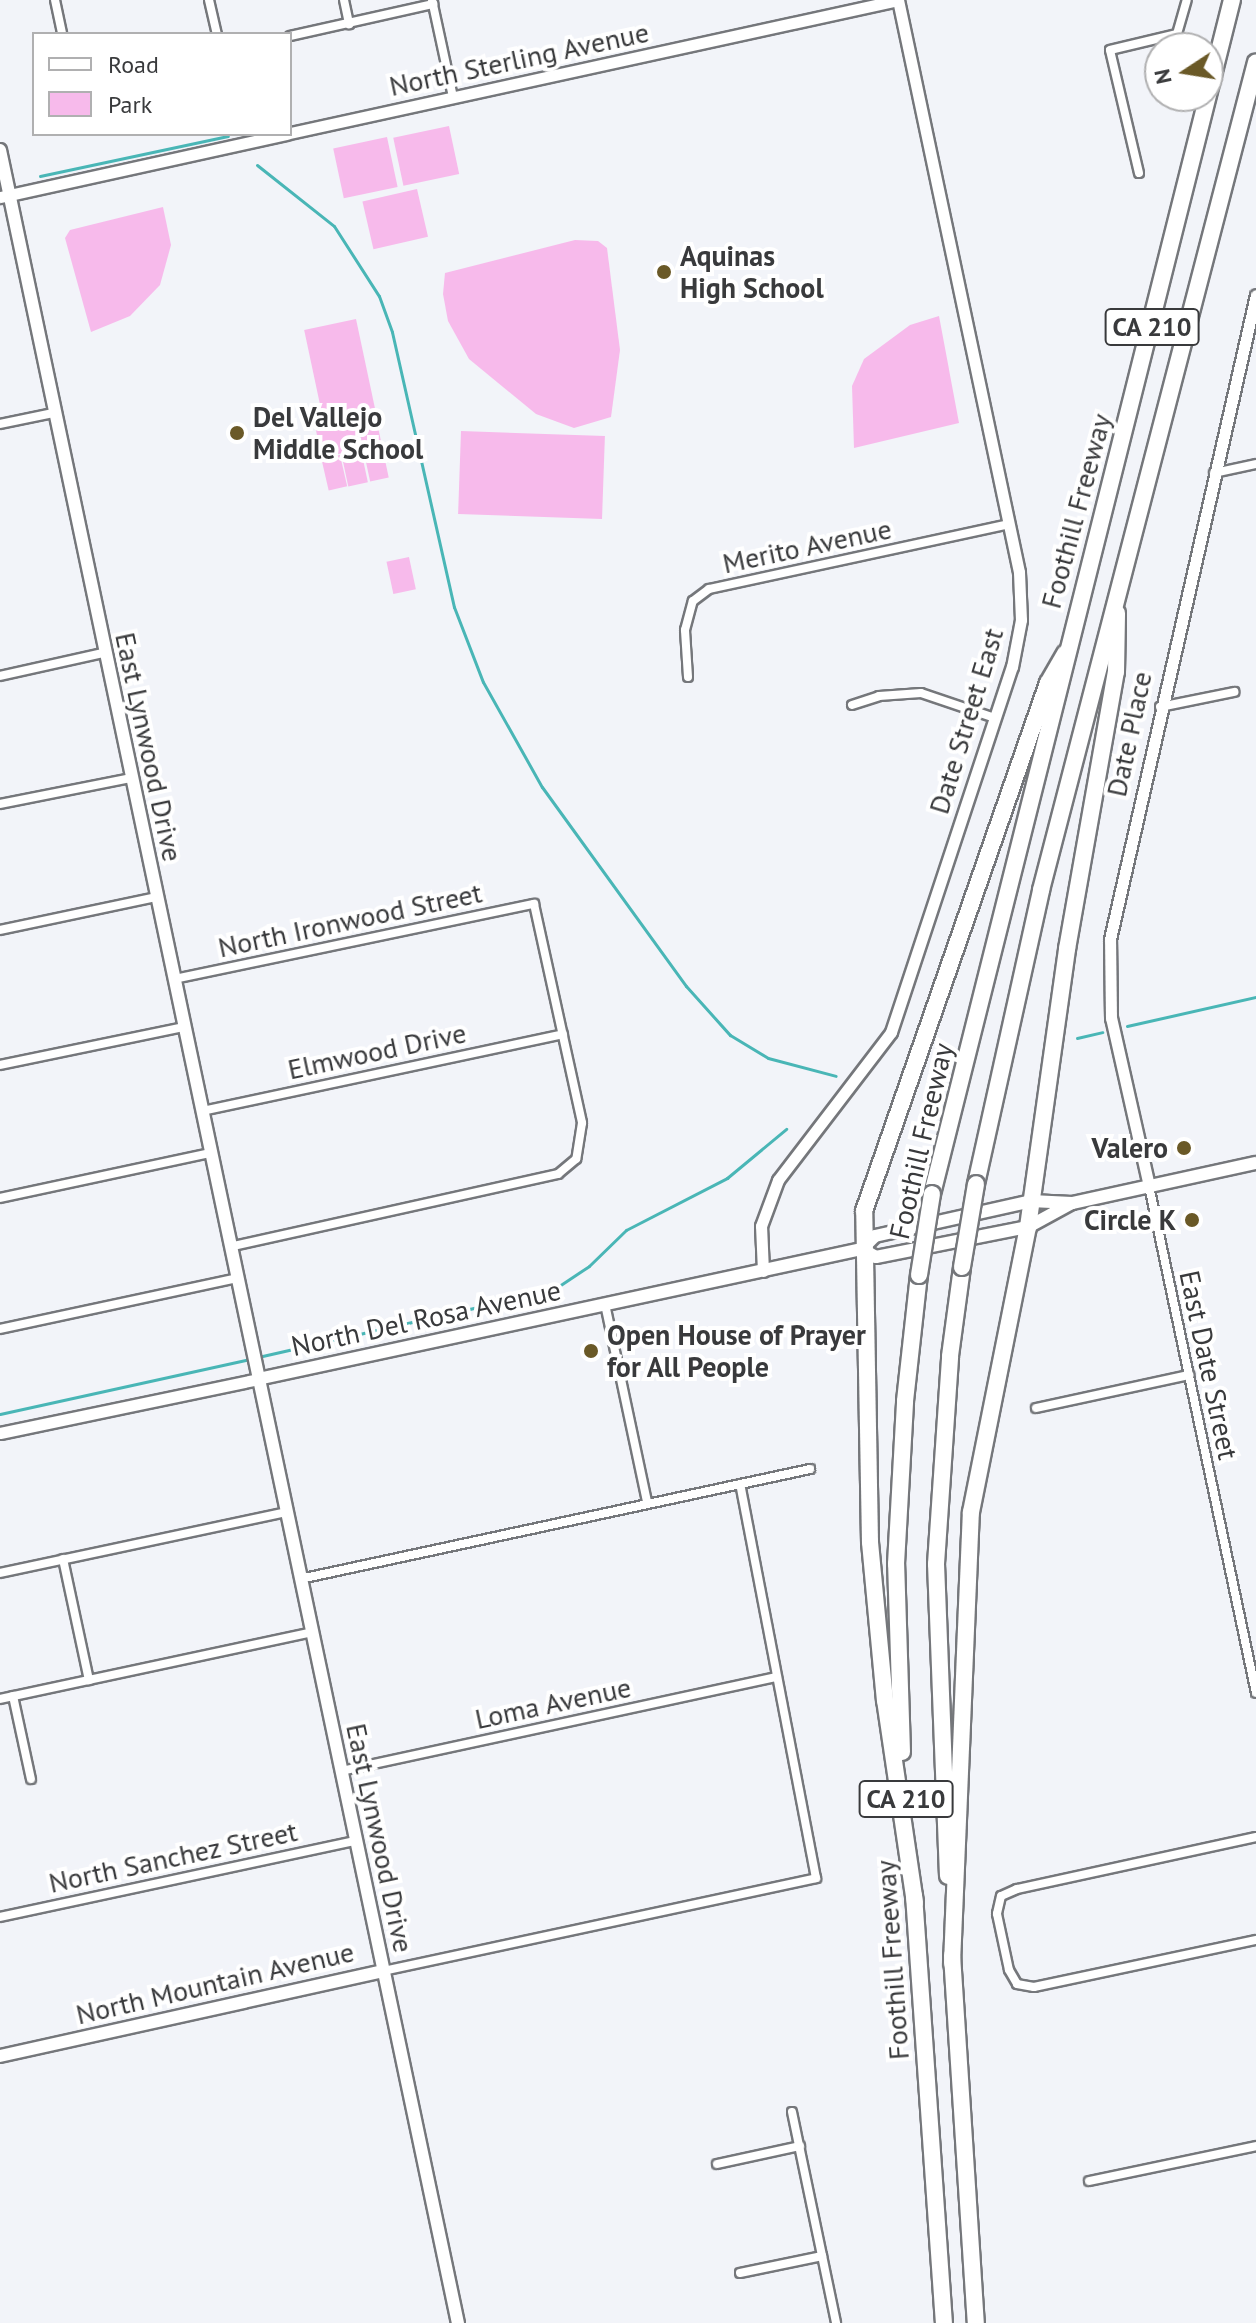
<!DOCTYPE html>
<html>
<head>
<meta charset="utf-8">
<style>
  body { margin:0 }
  #map { position:relative; width:1256px; height:2323px; overflow:hidden; background:#f2f4f9; font-family:"PT Sans",sans-serif }
  div>[style] { position:absolute }
  .green>* { inset:0; background:#f7baeb; transform-origin:0 0 }
  .stream>* { height:3px; margin:-1.5px; padding:0 1.5px; transform-origin:1.5px; border-radius:1.5px; background:#49b6b6 }
  .roads { filter:drop-shadow(2px 0 #75777b) drop-shadow(-2px 0 #75777b) drop-shadow(0 2px #75777b) drop-shadow(0 -2px #75777b) }
  .minor>* { height:8px; margin:-4px; padding:0 4px; transform-origin:4px; border-radius:4px; background:#fff }
  .tertiary>* { height:11px; margin:-5.5px; padding:0 5.5px; transform-origin:5.5px; border-radius:5.5px; background:#fff }
  .secondary>* { height:12px; margin:-6px; padding:0 6px; transform-origin:6px; border-radius:6px; background:#fff }
  .motorway>* { height:16px; margin:-8px; padding:0 8px; transform-origin:8px; border-radius:8px; background:#fff }
  .bridges { filter:drop-shadow(2px 0 #75777b) drop-shadow(-2px 0 #75777b) drop-shadow(0 2px #75777b) drop-shadow(0 -2px #75777b) }
  .motorway-bridge>* { height:16px; margin:-8px; padding:0 8px; transform-origin:8px; border-radius:8px; background:#fff }
  .dots>* { width:22px; height:22px; translate:-50% -50%; box-sizing:border-box; border:4px solid #fff; border-radius:50% }
  span { translate:-50% -50%; white-space:nowrap; text-align:center; line-height:1.15; -webkit-text-stroke:8px #fff; paint-order:stroke }
  .shield-label span { padding:2px 6px; background:#fff; border:2px solid; border-radius:6px; -webkit-text-stroke-width:0 }
  .shield-label { font-size:26px; color:#393a3c; font-weight:700 }
  .street-label { font-size:28px; color:#393a3c }
  .poi-label { font-size:28px; color:#393a3c; font-weight:700 }
  .left { translate:0 -50%; text-align:left }
  .right { translate:-100% -50%; text-align:right }
  .legend { position:absolute; left:32px; top:32px; width:260px; height:104px; box-sizing:border-box; background:#fff; border:2px solid #b0b0b1; margin:0; padding:10px 14px; list-style:none; font-size:24px; color:#393a3c }
  .legend li { display:flex; align-items:center; gap:16px; height:40px }
  .legend b { width:40px; border:2px solid #b0b0b1 }
  .north { position:absolute; left:1144px; top:32px; width:80px; height:80px; box-sizing:border-box; background:#fff; border:2px solid #b0b0b1; border-radius:50%; rotate:258deg; font-size:22px; font-weight:700; line-height:32px; text-align:center; color:#393a3c }
  .north::after { content:''; display:block; margin:auto; width:28px; height:36px; background:#6a5927; clip-path:polygon(50% 0,100% 100%,50% 72%,0 100%) }
</style>
</head>
<body>
<div id="map">
  <div class="green">
    <div style="left:449px;top:126px;width:49px;height:57px;rotate:78deg"></div>
    <div style="left:387px;top:137px;width:51px;height:55px;rotate:78deg"></div>
    <div style="left:417px;top:189px;width:49px;height:56px;rotate:77deg"></div>
    <div style="clip-path:polygon(163px 207px,171px 245px,160px 285px,130px 316px,91px 332px,65px 238px,70px 230px)"></div>
    <div style="clip-path:polygon(575px 240px,598px 241px,607px 248px,620px 350px,611px 417px,574px 428px,536px 414px,469px 359px,448px 321px,443px 294px,445px 273px)"></div>
    <div style="clip-path:polygon(939px 316px,959px 423px,854px 448px,852px 386px,864px 359px,910px 325px)"></div>
    <div style="left:356px;top:319px;width:91px;height:53px;rotate:78deg"></div>
    <div style="left:375px;top:413px;width:66px;height:19px;rotate:78deg"></div>
    <div style="left:354px;top:417px;width:33px;height:40px;rotate:78deg"></div>
    <div style="left:461px;top:431px;width:144px;height:83px;rotate:2deg"></div>
    <div style="left:361px;top:450px;width:33px;height:20px;rotate:78deg"></div>
    <div style="left:340px;top:455px;width:32px;height:19px;rotate:77deg"></div>
    <div style="left:409px;top:557px;width:33px;height:23px;rotate:78deg"></div>
  </div>
  <div class="stream">
    <div style="left:257px;top:165px;width:98px;rotate:38.4deg"></div>
    <div style="left:334px;top:226px;width:83px;rotate:57.3deg"></div>
    <div style="left:379px;top:296px;width:38px;rotate:70deg"></div>
    <div style="left:392px;top:332px;width:282px;rotate:77.3deg"></div>
    <div style="left:454px;top:607px;width:80px;rotate:68.9deg"></div>
    <div style="left:483px;top:682px;width:120px;rotate:60.7deg"></div>
    <div style="left:542px;top:787px;width:246px;rotate:54.1deg"></div>
    <div style="left:686px;top:986px;width:66px;rotate:48.1deg"></div>
    <div style="left:730px;top:1035px;width:44px;rotate:31.2deg"></div>
    <div style="left:768px;top:1058px;width:70px;rotate:14.8deg"></div>
    <div style="left:40px;top:176px;width:192px;rotate:-12deg"></div>
    <div style="left:1127px;top:1026px;width:132px;rotate:-12.7deg"></div>
    <div style="left:1077px;top:1038px;width:26px;rotate:-13deg"></div>
    <div style="left:258px;top:1357px;width:303px;rotate:-12.8deg"></div>
    <div style="left:553px;top:1290px;width:43px;rotate:-33.7deg"></div>
    <div style="left:589px;top:1266px;width:52px;rotate:-44.2deg"></div>
    <div style="left:626px;top:1230px;width:114px;rotate:-27.2deg"></div>
    <div style="left:727px;top:1178px;width:77px;rotate:-39.7deg"></div>
    <div style="left:0;top:1414px;width:256px;rotate:-12.4deg"></div>
  </div>
  <div class="roads">
    <div class="minor">
      <div style="left:55px;top:0;width:35px;rotate:78deg"></div>
      <div style="left:209px;top:0;width:35px;rotate:77deg"></div>
      <div style="left:344px;top:0;width:25px;rotate:78deg"></div>
      <div style="left:432px;top:0;width:99px;rotate:77.8deg"></div>
      <div style="left:290px;top:36px;width:147px;rotate:-12.6deg"></div>
      <div style="left:1139px;top:173px;width:126px;rotate:-103.3deg"></div>
      <div style="left:1110px;top:50px;width:69px;rotate:-13.4deg"></div>
      <div style="left:1177px;top:34px;width:35px;rotate:-74deg"></div>
      <div style="left:0;top:424px;width:54px;rotate:-11.7deg"></div>
      <div style="left:1214px;top:473px;width:43px;rotate:-12.1deg"></div>
      <div style="left:0;top:676px;width:106px;rotate:-12.6deg"></div>
      <div style="left:688px;top:677px;width:47px;rotate:-93.7deg"></div>
      <div style="left:685px;top:630px;width:30px;rotate:-75deg"></div>
      <div style="left:693px;top:601px;width:20px;rotate:-37deg"></div>
      <div style="left:709px;top:589px;width:307px;rotate:-12.2deg"></div>
      <div style="left:852px;top:705px;width:28px;rotate:-18deg"></div>
      <div style="left:879px;top:696px;width:42px;rotate:-4.1deg"></div>
      <div style="left:921px;top:693px;width:78px;rotate:18.7deg"></div>
      <div style="left:1160px;top:707px;width:76px;rotate:-11.5deg"></div>
      <div style="left:0;top:804px;width:134px;rotate:-11.2deg"></div>
      <div style="left:0;top:930px;width:160px;rotate:-11.9deg"></div>
      <div style="left:174px;top:979px;width:368px;rotate:-11.8deg"></div>
      <div style="left:534px;top:904px;width:224px;rotate:77.6deg"></div>
      <div style="left:582px;top:1123px;width:36px;rotate:99deg"></div>
      <div style="left:576px;top:1159px;width:23px;rotate:140deg"></div>
      <div style="left:558px;top:1174px;width:336px;rotate:167.5deg"></div>
      <div style="left:0;top:1065px;width:188px;rotate:-11.7deg"></div>
      <div style="left:202px;top:1111px;width:369px;rotate:-12deg"></div>
      <div style="left:1149px;top:1186px;width:518px;rotate:78.08deg"></div>
      <div style="left:0;top:1198px;width:215px;rotate:-12.1deg"></div>
      <div style="left:605px;top:1304px;width:202px;rotate:78deg"></div>
      <div style="left:0;top:1329px;width:242px;rotate:-12.1deg"></div>
      <div style="left:1036px;top:1408px;width:157px;rotate:-12.2deg"></div>
      <div style="left:63px;top:1559px;width:124px;rotate:77.9deg"></div>
      <div style="left:0;top:1573px;width:292px;rotate:-12deg"></div>
      <div style="left:300px;top:1579px;width:522px;rotate:-12.17deg"></div>
      <div style="left:13px;top:1696px;width:85px;rotate:77.8deg"></div>
      <div style="left:0;top:1699px;width:319px;rotate:-12.1deg"></div>
      <div style="left:341px;top:1771px;width:443px;rotate:-12.2deg"></div>
      <div style="left:1256px;top:1837px;width:245px;rotate:167.7deg"></div>
      <div style="left:1017px;top:1889px;width:17px;rotate:156deg"></div>
      <div style="left:1001px;top:1896px;width:18px;rotate:103deg"></div>
      <div style="left:997px;top:1914px;width:57px;rotate:77.9deg"></div>
      <div style="left:1009px;top:1970px;width:16px;rotate:60deg"></div>
      <div style="left:1017px;top:1984px;width:17px;rotate:10deg"></div>
      <div style="left:1034px;top:1987px;width:227px;rotate:-12deg"></div>
      <div style="left:0;top:1917px;width:364px;rotate:-12.1deg"></div>
      <div style="left:383px;top:1971px;width:443px;rotate:-12.1deg"></div>
      <div style="left:816px;top:1878px;width:401px;rotate:-100.9deg"></div>
      <div style="left:792px;top:2112px;width:216px;rotate:78.2deg"></div>
      <div style="left:717px;top:2164px;width:85px;rotate:-12.2deg"></div>
      <div style="left:1089px;top:2181px;width:171px;rotate:-11.8deg"></div>
      <div style="left:740px;top:2273px;width:84px;rotate:-11.7deg"></div>
    </div>
    <div class="tertiary">
      <div style="left:290px;top:133px;width:622px;rotate:-12.34deg"></div>
      <div style="left:0;top:197px;width:293px;rotate:-12.4deg"></div>
      <div style="left:1149px;top:1186px;width:172px;rotate:-102.7deg"></div>
      <div style="left:1111px;top:1018px;width:79px;rotate:-90.7deg"></div>
      <div style="left:1110px;top:939px;width:660px;rotate:-77.23deg"></div>
      <div style="left:763px;top:1271px;width:45px;rotate:-92.5deg"></div>
      <div style="left:761px;top:1226px;width:49px;rotate:-69.7deg"></div>
      <div style="left:778px;top:1180px;width:186px;rotate:-52.6deg"></div>
      <div style="left:891px;top:1032px;width:385px;rotate:-71.7deg"></div>
      <div style="left:1012px;top:667px;width:48px;rotate:-79.2deg"></div>
      <div style="left:1021px;top:620px;width:48px;rotate:-92.4deg"></div>
      <div style="left:1019px;top:572px;width:585px;rotate:-101.94deg"></div>
      <div style="left:0;top:1433px;width:264px;rotate:-11.8deg"></div>
    </div>
    <div class="secondary">
      <div style="left:0;top:150px;width:2221px;rotate:78.1deg"></div>
      <div style="left:862px;top:1249px;width:16px;rotate:30deg"></div>
      <div style="left:876px;top:1257px;width:155px;rotate:-11.2deg"></div>
      <div style="left:1028px;top:1227px;width:50px;rotate:-28.6deg"></div>
      <div style="left:258px;top:1379px;width:618px;rotate:-12.15deg"></div>
      <div style="left:862px;top:1249px;width:18px;rotate:-45deg"></div>
      <div style="left:875px;top:1236px;width:160px;rotate:-12.6deg"></div>
      <div style="left:1031px;top:1201px;width:41px;rotate:2.8deg"></div>
      <div style="left:1072px;top:1203px;width:188px;rotate:-12.3deg"></div>
      <div style="left:0;top:2056px;width:392px;rotate:-12.5deg"></div>
    </div>
    <div class="motorway">
      <div style="left:976px;top:1184px;width:301px;rotate:-77.5deg"></div>
      <div style="left:1041px;top:890px;width:855px;rotate:-75.44deg"></div>
      <div style="left:932px;top:1194px;width:1231px;rotate:-75.9deg"></div>
      <div style="left:902px;top:1752px;width:188px;rotate:-91.8deg"></div>
      <div style="left:896px;top:1564px;width:163px;rotate:-86.8deg"></div>
      <div style="left:905px;top:1401px;width:127px;rotate:-83.7deg"></div>
      <div style="left:948px;top:1876px;width:312px;rotate:-92.2deg"></div>
      <div style="left:936px;top:1564px;width:208px;rotate:-86.1deg"></div>
      <div style="left:950px;top:1356px;width:90px;rotate:-82.3deg"></div>
      <div style="left:914px;top:1895px;width:429px;rotate:86deg"></div>
      <div style="left:915px;top:1903px;width:204px;rotate:-98.4deg"></div>
      <div style="left:885px;top:1701px;width:160px;rotate:-95.4deg"></div>
      <div style="left:870px;top:1542px;width:331px;rotate:-91deg"></div>
      <div style="left:864px;top:1211px;width:559px;rotate:-70.79deg"></div>
      <div style="left:1048px;top:683px;width:34px;rotate:-60deg"></div>
      <div style="left:952px;top:1955px;width:369px;rotate:86.3deg"></div>
      <div style="left:952px;top:1963px;width:451px;rotate:-87.6deg"></div>
      <div style="left:971px;top:1512px;width:291px;rotate:-78.7deg"></div>
      <div style="left:1028px;top:1227px;width:281px;rotate:-82deg"></div>
      <div style="left:1067px;top:949px;width:281px;rotate:-80deg"></div>
      <div style="left:1116px;top:672px;width:59px;rotate:-89deg"></div>
    </div>
  </div>
  <div class="bridges">
    <div class="motorway-bridge">
      <div style="left:962px;top:1267px;width:84px;rotate:-80.4deg"></div>
      <div style="left:919px;top:1275px;width:82px;rotate:-80.9deg"></div>
    </div>
  </div>
  <div class="dots">
    <div style="left:664px;top:272px;background:#6a5927"></div>
    <div style="left:237px;top:433px;background:#6a5927"></div>
    <div style="left:1184px;top:1148px;background:#6a5927"></div>
    <div style="left:1192px;top:1220px;background:#6a5927"></div>
    <div style="left:591px;top:1351px;background:#6a5927"></div>
  </div>
  <div class="shield-label">
    <span style="left:1152px;top:327px">CA 210</span>
    <span style="left:906px;top:1799px">CA 210</span>
  </div>
  <div class="street-label">
    <span style="left:519px;top:59px;rotate:-12deg">North Sterling Avenue</span>
    <span style="left:1076px;top:511px;rotate:-75deg">Foothill Freeway</span>
    <span style="left:807px;top:546px;rotate:-12deg">Merito Avenue</span>
    <span style="left:966px;top:721px;rotate:-73deg">Date Street East</span>
    <span style="left:1129px;top:734px;rotate:-78deg">Date Place</span>
    <span style="left:149px;top:747px;rotate:78deg">East Lynwood Drive</span>
    <span style="left:350px;top:920px;rotate:-12deg">North Ironwood Street</span>
    <span style="left:377px;top:1051px;rotate:-12deg">Elmwood Drive</span>
    <span style="left:921px;top:1141px;rotate:-77deg">Foothill Freeway</span>
    <span style="left:426px;top:1318px;rotate:-12deg">North Del Rosa Avenue</span>
    <span style="left:1209px;top:1365px;rotate:78deg">East Date Street</span>
    <span style="left:553px;top:1703px;rotate:-12deg">Loma Avenue</span>
    <span style="left:380px;top:1838px;rotate:78deg">East Lynwood Drive</span>
    <span style="left:173px;top:1857px;rotate:-12deg">North Sanchez Street</span>
    <span style="left:892px;top:1960px;rotate:-94deg">Foothill Freeway</span>
    <span style="left:215px;top:1983px;rotate:-13deg">North Mountain Avenue</span>
  </div>
  <div class="poi-label">
    <span class="left" style="left:680px;top:272px">Aquinas<br>High School</span>
    <span class="left" style="left:253px;top:433px">Del Vallejo<br>Middle School</span>
    <span class="right" style="left:1168px;top:1148px">Valero</span>
    <span class="right" style="left:1176px;top:1220px">Circle K</span>
    <span class="left" style="left:607px;top:1351px">Open House of Prayer<br>for All People</span>
  </div>
  <ul class="legend">
  <li><b style="height:10px;background:#fff"></b>Road</li>
  <li><b style="height:22px;background:#f7baeb"></b>Park</li>
  </ul>
  <div class="north">N</div>
</div>
</body>
</html>
